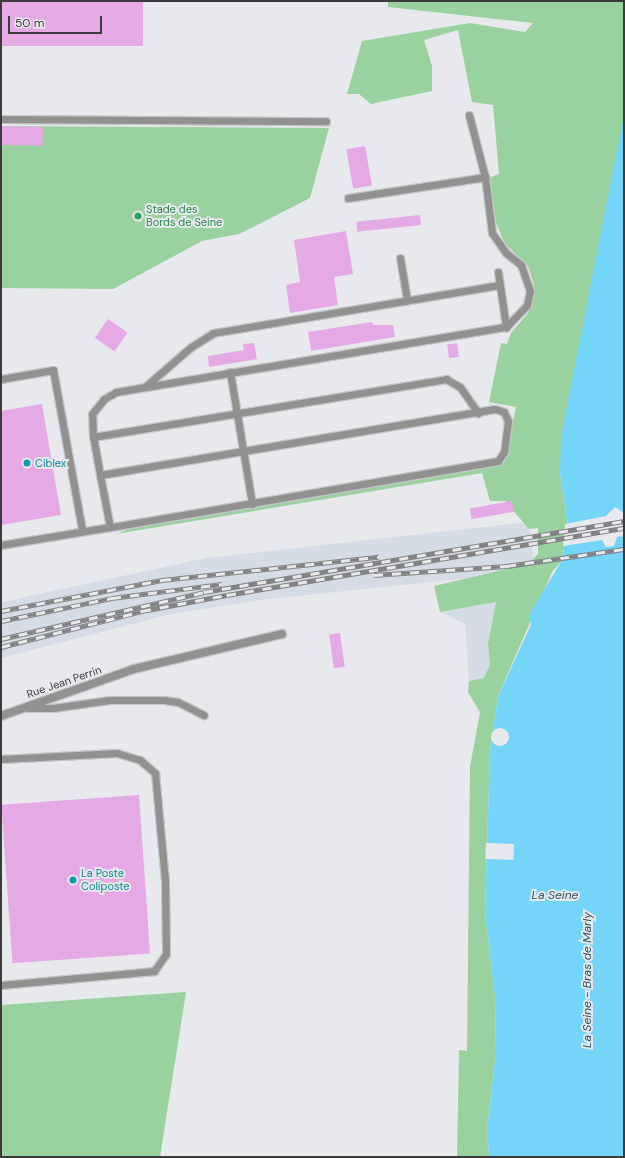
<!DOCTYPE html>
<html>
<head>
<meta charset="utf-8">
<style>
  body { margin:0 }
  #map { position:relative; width:625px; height:1158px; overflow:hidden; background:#e8e9ed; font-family:"DM Sans",sans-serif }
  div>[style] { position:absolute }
  .built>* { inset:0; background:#d6dce5 }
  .green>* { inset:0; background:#99d29e }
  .water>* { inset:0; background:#74d5f9 }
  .pier>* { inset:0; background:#e8e9ed; transform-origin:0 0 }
  .round { border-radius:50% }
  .building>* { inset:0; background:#e5aae5; transform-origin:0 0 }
  .roads { filter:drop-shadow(1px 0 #c5c6ca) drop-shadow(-1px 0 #c5c6ca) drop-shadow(0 1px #c5c6ca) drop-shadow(0 -1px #c5c6ca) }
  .lane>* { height:7px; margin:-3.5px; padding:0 3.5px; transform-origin:3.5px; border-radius:3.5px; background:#91918f }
  .street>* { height:8px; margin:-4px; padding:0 4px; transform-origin:4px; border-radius:4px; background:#91918f }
  .rail>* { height:4.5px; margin-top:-2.25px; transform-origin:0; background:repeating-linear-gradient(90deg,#e8e9ed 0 9px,#838385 0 18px); box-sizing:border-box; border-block:1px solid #838385 }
  .dots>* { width:11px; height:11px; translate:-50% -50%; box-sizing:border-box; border:2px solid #e8e9ed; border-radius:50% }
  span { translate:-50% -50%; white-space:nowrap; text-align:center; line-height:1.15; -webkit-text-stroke:4px #e8e9ed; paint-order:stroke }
  .leisure-label { font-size:11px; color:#27864d }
  .left { translate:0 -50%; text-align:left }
  .culture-label { font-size:11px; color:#0d838f }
  .street-label { font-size:11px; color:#3b3b3c }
  .water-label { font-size:12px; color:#295363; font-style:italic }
  .frame { position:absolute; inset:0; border:2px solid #3b3b3c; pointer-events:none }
  .scale { position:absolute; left:8px; top:16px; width:94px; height:18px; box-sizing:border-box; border:2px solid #3b3b3c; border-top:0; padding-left:5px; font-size:12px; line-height:14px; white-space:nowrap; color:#3b3b3c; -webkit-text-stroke:3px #e8e9ed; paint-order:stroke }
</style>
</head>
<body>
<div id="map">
  <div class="built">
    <div style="clip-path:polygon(529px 522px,535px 571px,260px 600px,171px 614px,1px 658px,1px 603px,11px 600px,206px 558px)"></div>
    <div style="clip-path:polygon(496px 602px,488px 644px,490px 665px,484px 678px,469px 681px,465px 624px,440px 612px)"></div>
  </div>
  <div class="green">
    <div style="clip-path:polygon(388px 1px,624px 1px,624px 138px,560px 474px,568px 526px,565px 544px,561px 562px,552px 572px,498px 696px,490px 751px,485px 913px,495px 996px,496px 1053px,487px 1130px,489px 1157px,457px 1157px,459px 1050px,467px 1051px,470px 767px,480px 712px,468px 692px,469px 681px,484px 678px,490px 665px,488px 644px,496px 602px,440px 612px,434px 586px,528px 564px,538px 554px,538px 528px,529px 529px,505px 501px,490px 501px,482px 473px,116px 534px,132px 528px,504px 463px,516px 407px,489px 402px,501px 343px,507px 344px,511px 333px,528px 313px,534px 284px,528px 266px,505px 244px,495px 221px,488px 178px,499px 174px,493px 105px,472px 102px,458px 30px,424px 40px,432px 66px,432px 91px,371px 104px,359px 94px,347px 94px,362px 41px,470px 23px,525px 32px,533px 23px,388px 7px)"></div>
    <div style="clip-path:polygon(1px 126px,329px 128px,310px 198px,239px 234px,202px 241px,113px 289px,1px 288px)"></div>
    <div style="clip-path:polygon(186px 992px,160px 1157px,1px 1157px,1px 1005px)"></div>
  </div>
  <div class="water">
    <div style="clip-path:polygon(624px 115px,624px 1157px,489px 1157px,487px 1130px,496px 1053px,495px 996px,485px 913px,490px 751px,498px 696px,531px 625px,529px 614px,561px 562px,565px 544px,568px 526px,560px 474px,561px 436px)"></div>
  </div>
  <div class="pier">
    <div style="clip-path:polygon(615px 507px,624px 513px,624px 536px,617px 537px,614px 546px,606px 547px,602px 540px,563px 546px,565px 524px,606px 516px)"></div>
    <div class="round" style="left:491px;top:728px;width:18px;height:18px"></div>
    <div style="left:486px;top:843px;width:28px;height:16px;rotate:2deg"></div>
  </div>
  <div class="building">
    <div style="left:1px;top:1px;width:142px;height:45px"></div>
    <div style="left:1px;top:126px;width:42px;height:19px;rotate:1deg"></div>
    <div style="left:365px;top:146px;width:40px;height:19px;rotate:80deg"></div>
    <div style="left:420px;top:215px;width:10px;height:64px;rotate:84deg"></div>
    <div style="clip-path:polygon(346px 231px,353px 274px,334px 277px,338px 305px,290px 313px,286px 285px,300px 282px,294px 240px)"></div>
    <div style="left:108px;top:319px;width:24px;height:23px;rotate:35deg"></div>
    <div style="clip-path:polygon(372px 322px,373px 325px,393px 325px,395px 337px,311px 351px,308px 332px)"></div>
    <div style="clip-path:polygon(254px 343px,257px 359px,209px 367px,208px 356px,244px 350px,243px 344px)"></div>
    <div style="left:457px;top:343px;width:14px;height:10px;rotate:82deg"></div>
    <div style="clip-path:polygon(42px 404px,61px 515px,1px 525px,1px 411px)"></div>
    <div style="left:512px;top:501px;width:11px;height:43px;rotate:80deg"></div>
    <div style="left:340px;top:633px;width:34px;height:11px;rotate:82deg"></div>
    <div style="left:139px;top:795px;width:159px;height:138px;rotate:86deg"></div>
  </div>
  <div class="roads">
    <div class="lane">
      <div style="left:1px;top:119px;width:325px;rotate:0.4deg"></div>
      <div style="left:348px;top:198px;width:139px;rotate:-8.7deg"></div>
      <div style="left:400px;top:258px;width:43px;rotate:80.5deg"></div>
      <div style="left:498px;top:272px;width:56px;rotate:81.7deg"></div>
      <div style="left:230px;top:372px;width:134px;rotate:80.5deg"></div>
      <div style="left:1px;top:379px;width:53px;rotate:-9.8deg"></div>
      <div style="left:53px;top:370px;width:163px;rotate:79.7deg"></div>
      <div style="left:146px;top:386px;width:60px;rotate:-40.9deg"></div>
      <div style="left:191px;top:347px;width:26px;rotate:-32deg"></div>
      <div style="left:213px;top:333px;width:290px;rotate:-9.5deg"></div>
      <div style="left:93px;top:437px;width:358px;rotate:-9.3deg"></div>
      <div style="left:446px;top:379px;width:16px;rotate:30deg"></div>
      <div style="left:460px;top:387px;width:32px;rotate:55deg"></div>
      <div style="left:100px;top:475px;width:400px;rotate:-9.5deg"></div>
      <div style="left:495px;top:409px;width:9px;rotate:18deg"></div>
      <div style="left:504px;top:412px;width:10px;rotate:66deg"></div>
      <div style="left:508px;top:421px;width:31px;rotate:97deg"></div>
      <div style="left:504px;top:452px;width:11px;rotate:124deg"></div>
      <div style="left:498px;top:461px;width:394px;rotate:170.3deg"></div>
      <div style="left:110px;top:527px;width:53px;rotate:-100.9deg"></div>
      <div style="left:100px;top:475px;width:39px;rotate:-100deg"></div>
      <div style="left:93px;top:437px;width:23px;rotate:-92deg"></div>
      <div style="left:92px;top:414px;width:19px;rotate:-51deg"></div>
      <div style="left:104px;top:399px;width:14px;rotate:-30deg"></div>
      <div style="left:116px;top:392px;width:395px;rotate:-9.5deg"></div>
      <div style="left:506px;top:327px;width:30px;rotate:-46deg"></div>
      <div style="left:527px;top:305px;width:14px;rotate:-78deg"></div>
      <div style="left:530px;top:291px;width:28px;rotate:-109deg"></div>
      <div style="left:521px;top:265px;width:19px;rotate:-141deg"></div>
      <div style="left:506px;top:253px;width:24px;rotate:-125deg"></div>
      <div style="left:492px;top:233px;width:56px;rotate:-97.1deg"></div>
      <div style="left:485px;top:177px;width:64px;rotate:-104.5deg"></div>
      <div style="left:1px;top:545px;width:110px;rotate:-9.4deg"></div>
      <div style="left:28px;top:708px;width:25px"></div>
      <div style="left:53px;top:708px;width:57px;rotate:-8.1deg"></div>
      <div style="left:109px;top:700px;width:55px"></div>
      <div style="left:164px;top:700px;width:14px;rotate:8deg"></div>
      <div style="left:178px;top:702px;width:29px;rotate:27deg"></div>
      <div style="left:1px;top:759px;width:116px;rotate:-3deg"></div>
      <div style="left:117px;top:753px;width:24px;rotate:17deg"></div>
      <div style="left:140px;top:760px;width:20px;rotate:41deg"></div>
      <div style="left:155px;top:773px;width:107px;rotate:84.7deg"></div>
      <div style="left:165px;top:880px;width:74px;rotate:89.2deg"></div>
      <div style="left:166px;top:954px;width:21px;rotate:125deg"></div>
      <div style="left:154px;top:971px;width:154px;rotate:174.8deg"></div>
    </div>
    <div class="street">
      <div style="left:1px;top:716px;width:141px;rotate:-19.5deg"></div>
      <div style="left:134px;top:669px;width:152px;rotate:-13.3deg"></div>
    </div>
  </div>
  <div class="rail">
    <div style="left:374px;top:575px;width:133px;rotate:-3.9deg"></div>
    <div style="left:507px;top:566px;width:118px;rotate:-8.3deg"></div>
    <div style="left:1px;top:611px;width:164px;rotate:-10.9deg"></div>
    <div style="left:162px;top:580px;width:218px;rotate:-6.1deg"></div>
    <div style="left:1px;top:621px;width:113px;rotate:-11.7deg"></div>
    <div style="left:112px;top:598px;width:111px;rotate:-7.3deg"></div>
    <div style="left:1px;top:639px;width:208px;rotate:-13deg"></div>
    <div style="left:204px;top:592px;width:426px;rotate:-9.6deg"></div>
    <div style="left:1px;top:647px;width:146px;rotate:-14.3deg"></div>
    <div style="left:142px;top:611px;width:86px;rotate:-10.7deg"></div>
    <div style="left:227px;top:595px;width:403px;rotate:-9.6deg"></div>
  </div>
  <div class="dots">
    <div style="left:138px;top:216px;background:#2e9e5b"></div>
    <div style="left:27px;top:463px;background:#0f9aa8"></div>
    <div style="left:73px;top:880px;background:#0f9aa8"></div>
  </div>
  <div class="leisure-label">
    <span class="left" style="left:146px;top:216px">Stade des<br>Bords de Seine</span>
  </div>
  <div class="culture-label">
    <span class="left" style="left:35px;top:463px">Ciblex</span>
    <span class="left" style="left:81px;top:880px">La Poste<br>Coliposte</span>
  </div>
  <div class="street-label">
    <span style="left:64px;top:682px;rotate:-19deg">Rue Jean Perrin</span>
  </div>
  <div class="water-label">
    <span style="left:555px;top:896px">La Seine</span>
    <span style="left:588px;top:980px;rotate:-90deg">La Seine - Bras de Marly</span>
  </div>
  <div class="frame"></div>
  <div class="scale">50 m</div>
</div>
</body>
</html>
